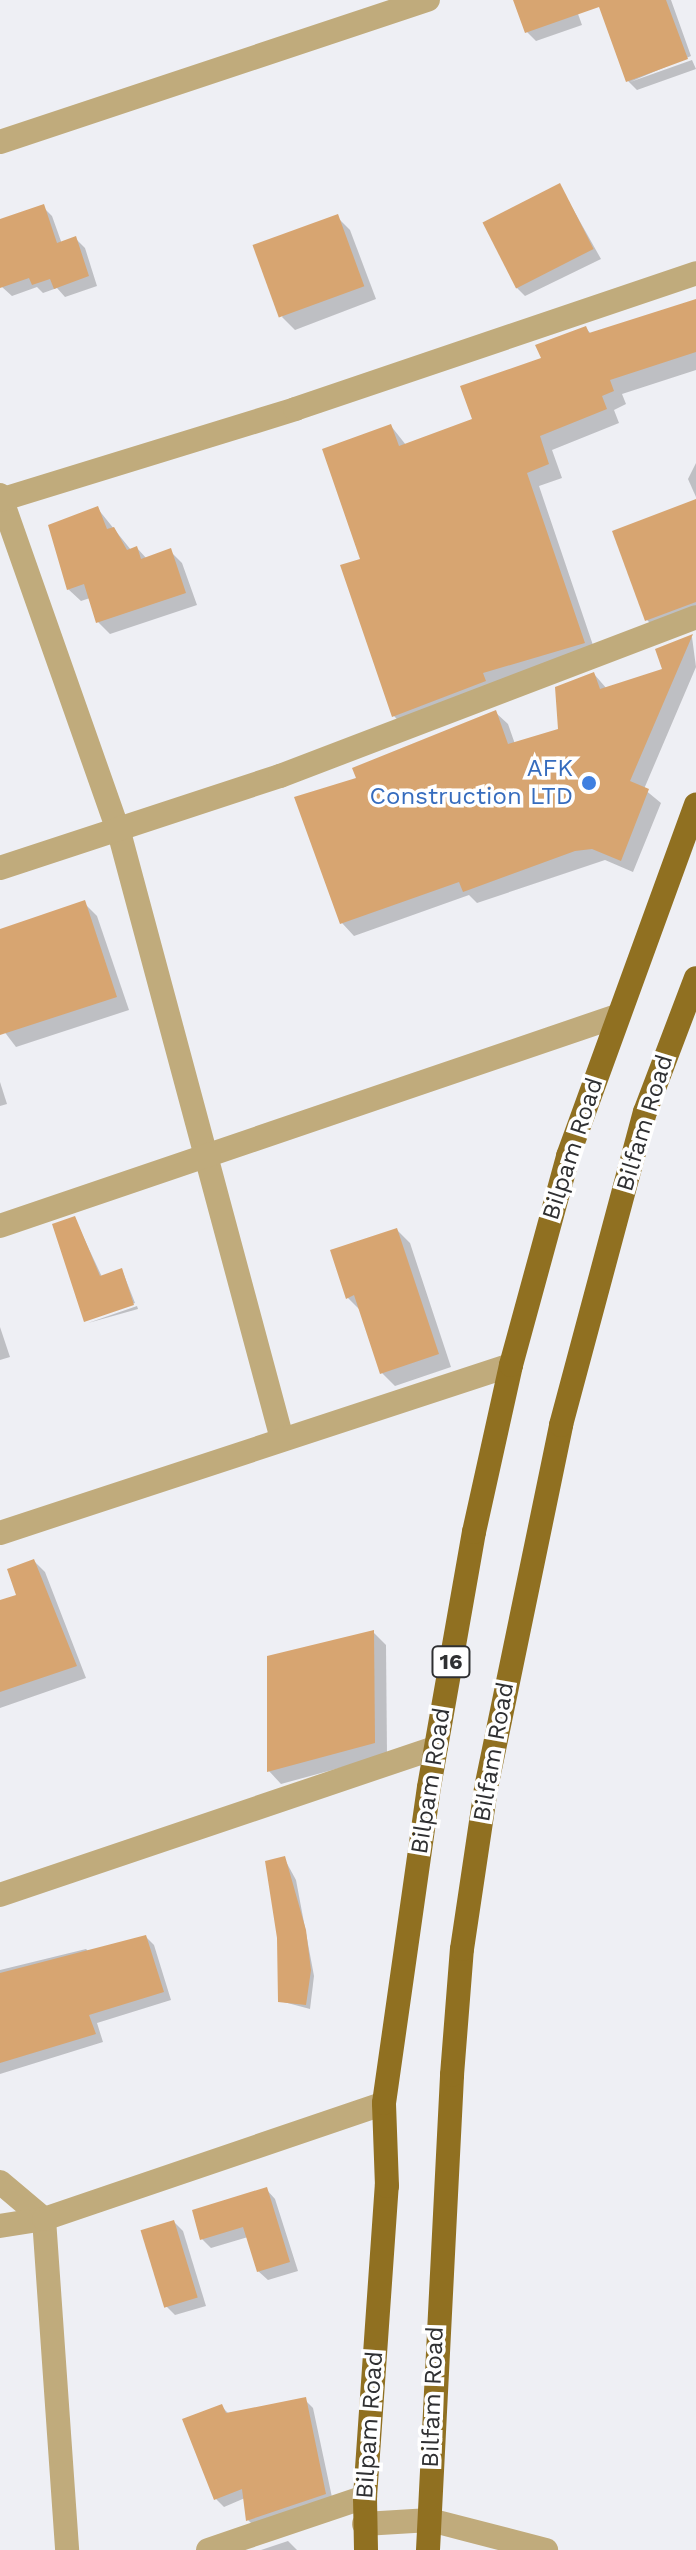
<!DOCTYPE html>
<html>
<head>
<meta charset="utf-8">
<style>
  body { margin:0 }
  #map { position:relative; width:696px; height:2550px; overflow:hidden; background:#eeeff4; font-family:"Work Sans",sans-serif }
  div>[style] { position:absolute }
  .shadow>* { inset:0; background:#0003 }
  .building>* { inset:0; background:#d7a571; transform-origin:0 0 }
  .minor>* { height:24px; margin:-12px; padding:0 12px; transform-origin:12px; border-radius:12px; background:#c0ab7c }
  .major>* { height:24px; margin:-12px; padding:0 12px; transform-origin:12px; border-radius:12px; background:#907021 }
  .dots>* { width:22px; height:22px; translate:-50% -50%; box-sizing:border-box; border:4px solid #fff; border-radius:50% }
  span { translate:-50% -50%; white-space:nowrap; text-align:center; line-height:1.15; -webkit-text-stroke:7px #fff; paint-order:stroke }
  .shield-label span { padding:2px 6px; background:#fff; border:2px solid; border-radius:6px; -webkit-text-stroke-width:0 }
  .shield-label { font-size:22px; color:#2f3032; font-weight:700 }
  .shop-label { font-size:24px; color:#366cbe }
  .right { translate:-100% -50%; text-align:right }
  .street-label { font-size:24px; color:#2f3032 }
</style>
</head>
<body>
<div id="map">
  <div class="shadow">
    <div style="clip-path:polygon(525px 0,573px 0,582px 25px,536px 41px,527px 32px)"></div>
    <div style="clip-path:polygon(602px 0,671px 0,691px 56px,630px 82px,692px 60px,696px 69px,637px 90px,628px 81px)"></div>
    <div style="clip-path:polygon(560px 186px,601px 259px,525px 296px,516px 287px)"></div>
    <div style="clip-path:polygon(43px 207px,52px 216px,62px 244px,76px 239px,85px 248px,97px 286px,65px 297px,57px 288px,43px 293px,37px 287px,12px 296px,2px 287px,0 221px)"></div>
    <div style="clip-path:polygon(337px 217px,350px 230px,376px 299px,295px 330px,282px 317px)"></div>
    <div style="clip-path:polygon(696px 301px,696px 370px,622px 394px,626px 404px,614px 410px,619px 423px,552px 450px,562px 478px,539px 486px,597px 657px,407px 730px,394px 716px,363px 560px,391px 426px,406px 445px,474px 421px,586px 328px,591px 334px)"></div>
    <div style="clip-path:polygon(696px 463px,696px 497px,688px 479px)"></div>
    <div style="clip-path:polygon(696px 502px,696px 619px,660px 633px,646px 619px)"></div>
    <div style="clip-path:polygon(98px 509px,131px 550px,137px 548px,147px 559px,170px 551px,182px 563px,197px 605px,110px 634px,98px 622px,90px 598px,81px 601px,68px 589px)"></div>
    <div style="clip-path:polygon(692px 637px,696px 667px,644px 789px,661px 803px,633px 872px,605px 860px,477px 903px,469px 895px,354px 936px,342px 923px,358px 779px,495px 712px,508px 724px,515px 744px,560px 731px,594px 674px,607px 689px,665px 670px,657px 650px)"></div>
    <div style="clip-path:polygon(84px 903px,97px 916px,129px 1010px,16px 1047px,0 1026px,0 931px)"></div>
    <div style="clip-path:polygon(0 1082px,7px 1104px,0 1106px)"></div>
    <div style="clip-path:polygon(75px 1219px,102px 1277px,122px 1270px,135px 1303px,86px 1319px)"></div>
    <div style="clip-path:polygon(397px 1230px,410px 1243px,451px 1367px,395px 1386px,382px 1373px,361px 1311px,347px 1297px)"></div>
    <div style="clip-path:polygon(137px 1306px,138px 1309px,88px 1323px)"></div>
    <div style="clip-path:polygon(0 1327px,10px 1357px,0 1360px)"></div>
    <div style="clip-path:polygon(34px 1561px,45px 1572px,86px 1678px,0 1708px,0 1602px,18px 1596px)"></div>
    <div style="clip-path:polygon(373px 1632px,386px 1645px,387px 1755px,281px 1784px,269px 1771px)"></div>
    <div style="clip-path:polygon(284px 1858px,296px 1880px,314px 1976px,310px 2009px,280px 2001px)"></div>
    <div style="clip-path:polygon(146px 1937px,154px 1945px,171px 2000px,97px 2023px,103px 2042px,0 2074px,0 1970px,86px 1949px,91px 1954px)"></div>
    <div style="clip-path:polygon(266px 2189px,275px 2199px,298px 2271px,268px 2280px,258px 2271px,248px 2237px,211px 2248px,202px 2239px)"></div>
    <div style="clip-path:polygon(174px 2222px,183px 2231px,206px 2306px,175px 2315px,166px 2306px)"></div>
    <div style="clip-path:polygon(305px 2400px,313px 2408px,333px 2502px,256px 2528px,248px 2520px,245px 2498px,224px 2507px,216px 2499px,221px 2406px,230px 2415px)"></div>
    <div style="clip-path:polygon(288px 2541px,297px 2550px,261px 2550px)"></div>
  </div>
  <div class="building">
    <div style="clip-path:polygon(513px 0,666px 0,688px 59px,626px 82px,599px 7px,525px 33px)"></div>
    <div style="left:560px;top:183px;width:74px;height:87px;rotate:63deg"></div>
    <div style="clip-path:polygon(44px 204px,57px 243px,76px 236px,89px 276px,54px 289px,50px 279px,32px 285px,29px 278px,0 288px,0 219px)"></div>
    <div style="left:338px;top:214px;width:77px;height:91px;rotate:70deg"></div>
    <div style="clip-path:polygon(696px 299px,696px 352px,610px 380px,614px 391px,602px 396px,607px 409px,540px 436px,549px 464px,527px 473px,585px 643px,483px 673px,486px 681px,392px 717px,340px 565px,360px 559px,322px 449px,391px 424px,399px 446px,472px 419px,460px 386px,541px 358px,535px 345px,586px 326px,589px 333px)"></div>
    <div style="clip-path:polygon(696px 499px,696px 602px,645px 621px,612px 531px)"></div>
    <div style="clip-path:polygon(98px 506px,107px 529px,114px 527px,127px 550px,137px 546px,141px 559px,171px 548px,186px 593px,96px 623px,84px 584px,67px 590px,48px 525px)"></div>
    <div style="clip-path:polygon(693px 634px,630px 781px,649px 789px,621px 861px,592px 849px,575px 851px,463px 892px,459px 882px,340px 924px,294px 797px,356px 778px,352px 768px,496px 710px,508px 744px,558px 729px,555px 687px,594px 672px,600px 689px,662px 669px,655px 649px)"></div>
    <div style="clip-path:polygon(85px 900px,117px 997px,0 1035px,0 929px)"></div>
    <div style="clip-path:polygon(75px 1216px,100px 1276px,122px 1268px,134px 1305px,84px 1322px,52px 1224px)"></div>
    <div style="clip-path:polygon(397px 1228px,439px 1354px,380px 1374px,354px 1295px,346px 1299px,330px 1250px)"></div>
    <div style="clip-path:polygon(34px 1559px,77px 1666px,0 1692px,0 1600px,16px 1595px,7px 1569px)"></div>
    <div style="clip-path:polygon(374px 1630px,375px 1743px,267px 1772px,267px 1656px)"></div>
    <div style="clip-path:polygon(285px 1856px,306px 1930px,311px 1970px,306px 2005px,278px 2002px,277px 1938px,265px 1861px)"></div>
    <div style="clip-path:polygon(146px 1935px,164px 1992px,89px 2015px,96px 2034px,0 2063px,0 1973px)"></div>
    <div style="clip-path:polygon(267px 2187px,290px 2262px,257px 2272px,243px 2227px,200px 2240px,192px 2210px)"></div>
    <div style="left:174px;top:2220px;width:81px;height:35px;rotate:73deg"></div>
    <div style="clip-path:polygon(306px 2397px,326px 2494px,246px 2521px,242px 2489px,214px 2500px,182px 2419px,222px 2404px,226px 2413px)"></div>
  </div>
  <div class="minor">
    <div style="left:0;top:142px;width:451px;rotate:-18.4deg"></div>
    <div style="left:0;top:495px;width:357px;rotate:70.6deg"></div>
    <div style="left:119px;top:832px;width:629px;rotate:74.97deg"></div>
    <div style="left:0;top:500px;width:309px;rotate:-17.1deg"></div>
    <div style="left:295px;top:409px;width:423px;rotate:-18.7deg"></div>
    <div style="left:0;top:868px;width:295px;rotate:-18.2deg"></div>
    <div style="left:280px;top:776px;width:445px;rotate:-20.9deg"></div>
    <div style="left:0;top:1226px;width:652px;rotate:-18.8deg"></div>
    <div style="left:0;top:1533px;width:538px;rotate:-18.2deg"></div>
    <div style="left:0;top:1895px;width:460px;rotate:-18.7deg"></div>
    <div style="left:0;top:2182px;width:57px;rotate:40.1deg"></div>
    <div style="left:44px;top:2219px;width:332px;rotate:86deg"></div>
    <div style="left:0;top:2226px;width:45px;rotate:-9deg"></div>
    <div style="left:44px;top:2219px;width:359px;rotate:-18.8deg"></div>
    <div style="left:364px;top:2524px;width:66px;rotate:-3.5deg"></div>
    <div style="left:430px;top:2520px;width:120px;rotate:14.5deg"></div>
    <div style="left:208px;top:2550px;width:166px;rotate:-18.7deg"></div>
  </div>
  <div class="major">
    <div style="left:366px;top:2550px;width:53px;rotate:-91.1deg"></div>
    <div style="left:365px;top:2497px;width:312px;rotate:-86deg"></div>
    <div style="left:387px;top:2186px;width:83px;rotate:-92.1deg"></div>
    <div style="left:384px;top:2103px;width:319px;rotate:-81.9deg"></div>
    <div style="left:429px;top:1787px;width:259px;rotate:-80deg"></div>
    <div style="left:474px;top:1532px;width:171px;rotate:-77.5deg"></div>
    <div style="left:511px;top:1365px;width:217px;rotate:-74.7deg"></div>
    <div style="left:568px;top:1156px;width:374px;rotate:-70deg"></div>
    <div style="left:428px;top:2550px;width:476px;rotate:-87.1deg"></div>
    <div style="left:452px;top:2075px;width:126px;rotate:-85.5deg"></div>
    <div style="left:462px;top:1949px;width:163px;rotate:-81.5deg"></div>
    <div style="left:486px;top:1788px;width:371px;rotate:-78.3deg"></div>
    <div style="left:561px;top:1425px;width:324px;rotate:-75deg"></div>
    <div style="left:645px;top:1112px;width:143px;rotate:-69.2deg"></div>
  </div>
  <div class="dots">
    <div style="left:589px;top:783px;background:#3f7fe0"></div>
  </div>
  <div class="shield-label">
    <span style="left:451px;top:1662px">16</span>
  </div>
  <div class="shop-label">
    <span class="right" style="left:573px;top:783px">AFK<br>Construction LTD</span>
  </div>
  <div class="street-label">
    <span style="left:645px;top:1123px;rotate:-73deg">Bilfam Road</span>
    <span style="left:573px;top:1149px;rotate:-72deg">Bilpam Road</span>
    <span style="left:494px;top:1752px;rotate:-80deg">Bilfam Road</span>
    <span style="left:431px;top:1781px;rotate:-81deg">Bilpam Road</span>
    <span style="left:433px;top:2397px;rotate:-88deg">Bilfam Road</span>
    <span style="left:370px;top:2425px;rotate:-86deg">Bilpam Road</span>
  </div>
</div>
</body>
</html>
